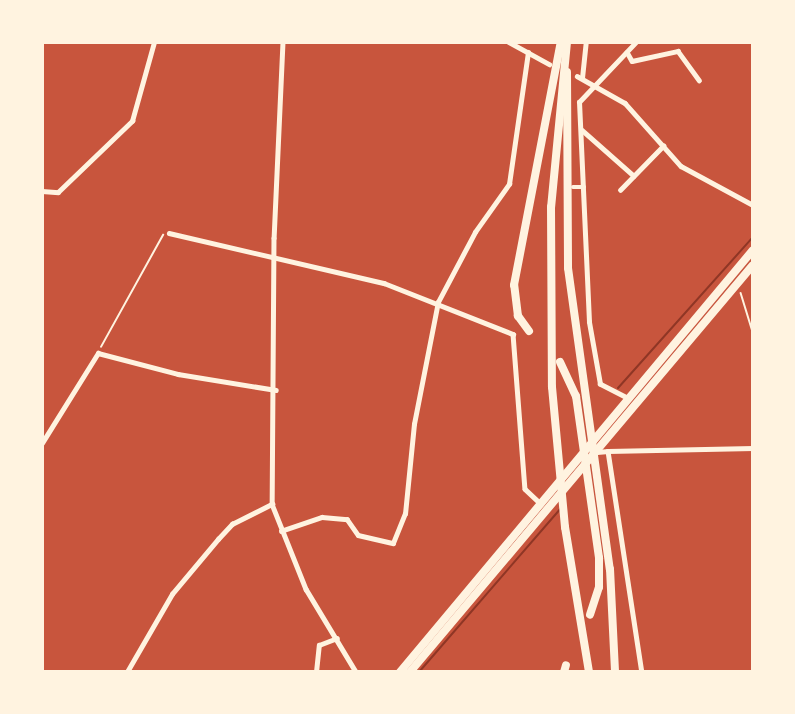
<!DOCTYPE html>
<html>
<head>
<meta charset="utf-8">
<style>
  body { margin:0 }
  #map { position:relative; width:795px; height:714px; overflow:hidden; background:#c8553d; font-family:"Public Sans",sans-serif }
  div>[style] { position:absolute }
  .stream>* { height:2px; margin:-1px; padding:0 1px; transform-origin:1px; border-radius:1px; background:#8f3625 }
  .path>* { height:1.5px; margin:-0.75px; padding:0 0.75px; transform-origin:0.75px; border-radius:0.75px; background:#fff3e0 }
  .minor>* { height:4.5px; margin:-2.25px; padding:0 2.25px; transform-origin:2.25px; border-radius:2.25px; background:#fff3e0 }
  .trunk>* { height:8px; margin:-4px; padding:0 4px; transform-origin:4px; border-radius:4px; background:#fff3e0 }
  .motorway>* { height:8px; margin:-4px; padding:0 4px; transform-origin:4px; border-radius:4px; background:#fff3e0 }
  span { translate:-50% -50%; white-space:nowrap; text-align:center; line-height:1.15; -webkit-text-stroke:6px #fff3e0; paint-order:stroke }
  .frame { position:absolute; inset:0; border:44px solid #fff3e0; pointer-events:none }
</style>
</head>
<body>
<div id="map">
  <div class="stream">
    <div style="left:618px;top:388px;width:203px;rotate:-48.2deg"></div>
    <div style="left:419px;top:672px;width:216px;rotate:-49.1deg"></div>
  </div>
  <div class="path">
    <div style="left:741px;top:293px;width:41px;rotate:72.9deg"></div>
    <div style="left:101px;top:347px;width:128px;rotate:-61deg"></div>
  </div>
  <div class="minor">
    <div style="left:94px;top:42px;width:7px"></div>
    <div style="left:283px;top:42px;width:196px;rotate:92.6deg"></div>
    <div style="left:274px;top:238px;width:266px;rotate:90.4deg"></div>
    <div style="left:272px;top:504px;width:92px;rotate:68.2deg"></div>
    <div style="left:306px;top:589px;width:97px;rotate:58.9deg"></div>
    <div style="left:509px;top:42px;width:46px;rotate:28.8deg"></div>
    <div style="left:627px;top:52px;width:10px;rotate:61deg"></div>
    <div style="left:632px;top:61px;width:47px;rotate:-12.3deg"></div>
    <div style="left:678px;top:51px;width:36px;rotate:54deg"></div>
    <div style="left:577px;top:76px;width:55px;rotate:29.4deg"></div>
    <div style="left:625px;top:103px;width:84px;rotate:48.4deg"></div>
    <div style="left:681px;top:166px;width:82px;rotate:28.4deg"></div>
    <div style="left:582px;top:78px;width:36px;rotate:-84deg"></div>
    <div style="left:582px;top:130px;width:69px;rotate:41.5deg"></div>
    <div style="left:573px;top:187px;width:11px"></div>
    <div style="left:620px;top:190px;width:62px;rotate:-45.7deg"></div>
    <div style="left:42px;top:191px;width:16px;rotate:4deg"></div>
    <div style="left:58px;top:192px;width:103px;rotate:-43.8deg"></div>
    <div style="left:132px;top:121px;width:82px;rotate:-74.4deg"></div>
    <div style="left:169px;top:233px;width:221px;rotate:13.1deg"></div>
    <div style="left:384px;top:283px;width:139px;rotate:21.6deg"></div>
    <div style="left:513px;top:334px;width:155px;rotate:85.6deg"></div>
    <div style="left:525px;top:489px;width:21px;rotate:43deg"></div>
    <div style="left:625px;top:397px;width:28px;rotate:-153deg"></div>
    <div style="left:600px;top:384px;width:63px;rotate:-100.1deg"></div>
    <div style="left:589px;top:322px;width:220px;rotate:-92.6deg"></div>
    <div style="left:579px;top:102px;width:83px;rotate:-46.5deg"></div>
    <div style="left:42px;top:443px;width:106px;rotate:-58.1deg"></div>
    <div style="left:98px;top:353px;width:83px;rotate:14.7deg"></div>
    <div style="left:178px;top:374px;width:99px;rotate:9.3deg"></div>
    <div style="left:608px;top:451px;width:145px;rotate:-1.2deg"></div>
    <div style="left:597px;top:452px;width:11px;rotate:-5deg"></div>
    <div style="left:608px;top:451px;width:224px;rotate:81.3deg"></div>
    <div style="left:281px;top:531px;width:43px;rotate:-18.9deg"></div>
    <div style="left:322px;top:517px;width:25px;rotate:5deg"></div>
    <div style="left:347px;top:519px;width:19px;rotate:55deg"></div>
    <div style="left:358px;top:535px;width:36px;rotate:13deg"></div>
    <div style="left:393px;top:543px;width:31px;rotate:-68deg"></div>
    <div style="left:405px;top:514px;width:90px;rotate:-84.3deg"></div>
    <div style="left:414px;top:424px;width:124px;rotate:-78.9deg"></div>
    <div style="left:438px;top:302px;width:79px;rotate:-62.1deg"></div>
    <div style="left:475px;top:232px;width:59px;rotate:-54.7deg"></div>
    <div style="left:509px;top:184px;width:133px;rotate:-81.8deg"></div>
    <div style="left:127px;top:672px;width:90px;rotate:-60deg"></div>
    <div style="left:172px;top:594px;width:72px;rotate:-50.1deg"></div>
    <div style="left:218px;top:539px;width:21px;rotate:-47deg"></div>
    <div style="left:232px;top:524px;width:45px;rotate:-26.6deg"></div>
    <div style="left:316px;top:672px;width:27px;rotate:-84deg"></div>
    <div style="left:319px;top:645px;width:19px;rotate:-21deg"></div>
  </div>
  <div class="trunk">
    <div style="left:400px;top:672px;width:550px;rotate:-50.09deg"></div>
    <div style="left:410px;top:672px;width:532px;rotate:-49.88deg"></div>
  </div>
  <div class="motorway">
    <div style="left:567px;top:42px;width:166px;rotate:95.5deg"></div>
    <div style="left:551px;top:207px;width:180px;rotate:89.7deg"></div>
    <div style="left:552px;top:387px;width:141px;rotate:84.7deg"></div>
    <div style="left:565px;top:527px;width:147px;rotate:80.6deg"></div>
    <div style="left:567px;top:72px;width:196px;rotate:89.7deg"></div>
    <div style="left:568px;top:268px;width:304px;rotate:82.1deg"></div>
    <div style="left:610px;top:569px;width:103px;rotate:87.2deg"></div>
    <div style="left:529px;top:331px;width:19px;rotate:-126deg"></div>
    <div style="left:518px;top:316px;width:31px;rotate:-97deg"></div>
    <div style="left:514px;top:285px;width:248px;rotate:-79.1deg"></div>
    <div style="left:560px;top:362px;width:38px;rotate:65deg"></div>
    <div style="left:576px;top:396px;width:164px;rotate:81.9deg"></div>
    <div style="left:599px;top:558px;width:29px;rotate:90deg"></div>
    <div style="left:599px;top:587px;width:29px;rotate:108deg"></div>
    <div style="left:564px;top:672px;width:7px;rotate:-74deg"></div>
  </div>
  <div class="frame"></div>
</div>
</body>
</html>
